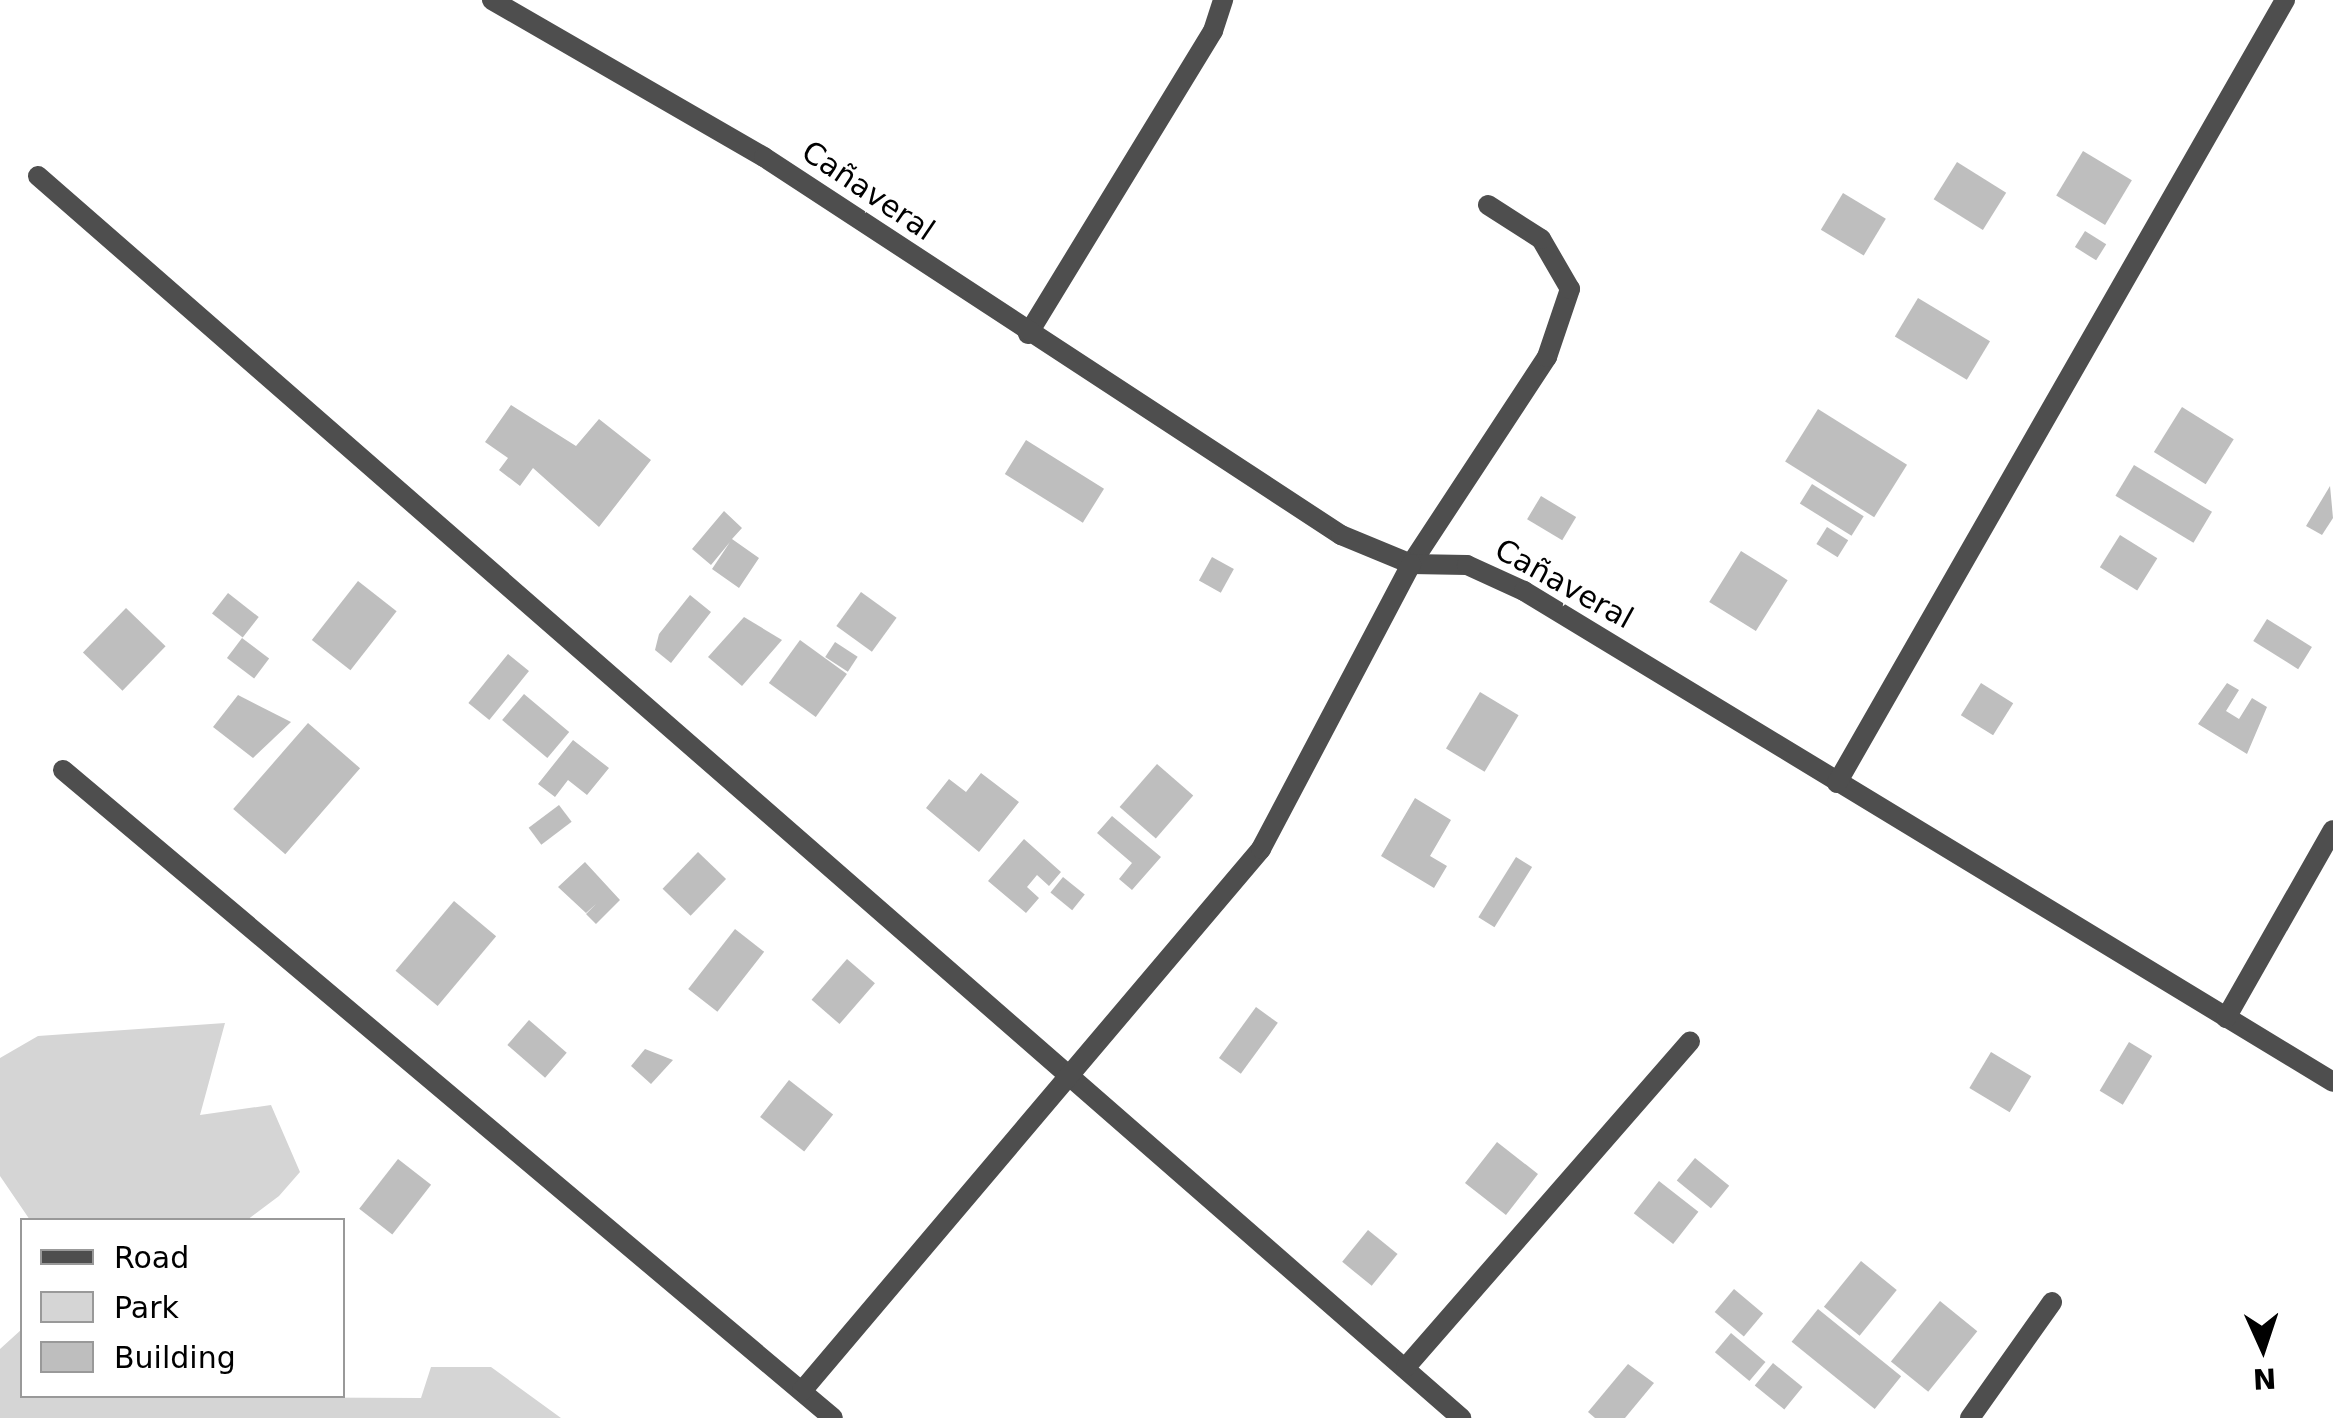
<!DOCTYPE html>
<html>
<head>
<meta charset="utf-8">
<style>
  body { margin:0 }
  #map { position:relative; width:2333px; height:1418px; overflow:hidden; background:#fff; font-family:"DejaVu Sans",sans-serif }
  div>[style] { position:absolute }
  .green>* { inset:0; background:#d5d5d5 }
  .building>* { inset:0; background:#bebebe; transform-origin:0 0 }
  .service>* { height:20px; margin:-10px; padding:0 10px; transform-origin:10px; border-radius:10px; background:#4e4e4e }
  .minor>* { height:20px; margin:-10px; padding:0 10px; transform-origin:10px; border-radius:10px; background:#4e4e4e }
  span { translate:-50% -50%; white-space:nowrap; text-align:center; line-height:1.15; -webkit-text-stroke:9px #fff; paint-order:stroke }
  .street-label { font-size:30px; color:#000 }
  .legend { position:absolute; left:20px; top:1218px; width:325px; height:180px; box-sizing:border-box; background:#fff; border:2px solid #999; margin:0; padding:12px 18px; list-style:none; font-size:30px; color:#000 }
  .legend li { display:flex; align-items:center; gap:20px; height:50px }
  .legend b { width:50px; border:2px solid #999 }
  .north { position:absolute; left:2213px; top:1298px; width:100px; height:100px; -webkit-text-stroke:8px #fff; paint-order:stroke; rotate:177deg; font-size:28px; font-weight:700; line-height:40px; text-align:center; color:#000 }
  .north::after { content:''; display:block; margin:auto; width:35px; height:45px; background:#000; clip-path:polygon(50% 0,100% 100%,50% 72%,0 100%) }
</style>
</head>
<body>
<div id="map">
  <div class="green">
    <div style="clip-path:polygon(225px 1023px,200px 1115px,271px 1105px,300px 1172px,279px 1196px,247px 1220px,30px 1220px,0 1176px,0 1058px,38px 1036px)"></div>
    <div style="clip-path:polygon(22px 1329px,22px 1396px,421px 1398px,431px 1367px,491px 1367px,561px 1418px,0 1418px,0 1349px)"></div>
  </div>
  <div class="building">
    <div style="left:2083px;top:151px;width:57px;height:52px;rotate:31deg"></div>
    <div style="left:1957px;top:162px;width:58px;height:44px;rotate:32deg"></div>
    <div style="left:1843px;top:193px;width:50px;height:43px;rotate:31deg"></div>
    <div style="left:2085px;top:231px;width:25px;height:19px;rotate:32deg"></div>
    <div style="left:1918px;top:298px;width:84px;height:45px;rotate:31deg"></div>
    <div style="clip-path:polygon(511px 405px,576px 446px,599px 419px,651px 460px,599px 527px,533px 468px,520px 486px,499px 470px,508px 458px,485px 442px)"></div>
    <div style="left:2182px;top:407px;width:61px;height:53px;rotate:32deg"></div>
    <div style="left:1818px;top:409px;width:105px;height:62px;rotate:32deg"></div>
    <div style="left:1026px;top:440px;width:92px;height:40px;rotate:32deg"></div>
    <div style="left:2134px;top:465px;width:91px;height:36px;rotate:31deg"></div>
    <div style="left:1812px;top:484px;width:61px;height:23px;rotate:32deg"></div>
    <div style="clip-path:polygon(2330px 486px,2333px 518px,2322px 535px,2306px 526px)"></div>
    <div style="left:1541px;top:496px;width:41px;height:27px;rotate:31deg"></div>
    <div style="clip-path:polygon(724px 511px,742px 528px,732px 539px,759px 558px,739px 588px,712px 569px,730px 542px,711px 565px,692px 549px)"></div>
    <div style="left:1827px;top:527px;width:25px;height:20px;rotate:32deg"></div>
    <div style="left:2120px;top:535px;width:44px;height:38px;rotate:32deg"></div>
    <div style="left:1741px;top:551px;width:55px;height:60px;rotate:32deg"></div>
    <div style="left:1212px;top:557px;width:25px;height:27px;rotate:29deg"></div>
    <div style="left:358px;top:581px;width:49px;height:75px;rotate:38deg"></div>
    <div style="left:861px;top:592px;width:44px;height:42px;rotate:36deg"></div>
    <div style="left:228px;top:593px;width:39px;height:26px;rotate:38deg"></div>
    <div style="clip-path:polygon(690px 595px,711px 612px,671px 663px,655px 650px,659px 634px)"></div>
    <div style="left:126px;top:608px;width:55px;height:62px;rotate:44deg"></div>
    <div style="clip-path:polygon(744px 617px,782px 640px,742px 686px,708px 657px)"></div>
    <div style="left:2267px;top:619px;width:53px;height:26px;rotate:32deg"></div>
    <div style="left:242px;top:638px;width:34px;height:25px;rotate:37deg"></div>
    <div style="left:800px;top:640px;width:58px;height:53px;rotate:36deg"></div>
    <div style="left:835px;top:642px;width:27px;height:18px;rotate:33deg"></div>
    <div style="left:508px;top:654px;width:27px;height:63px;rotate:39deg"></div>
    <div style="left:1981px;top:683px;width:38px;height:38px;rotate:32deg"></div>
    <div style="clip-path:polygon(2227px 683px,2239px 690px,2226px 711px,2239px 719px,2252px 698px,2267px 707px,2247px 754px,2198px 724px)"></div>
    <div style="left:1480px;top:692px;width:45px;height:66px;rotate:31deg"></div>
    <div style="left:524px;top:694px;width:59px;height:34px;rotate:40deg"></div>
    <div style="clip-path:polygon(238px 695px,291px 722px,253px 758px,213px 727px)"></div>
    <div style="left:308px;top:723px;width:69px;height:114px;rotate:41deg"></div>
    <div style="clip-path:polygon(573px 740px,609px 768px,587px 795px,568px 780px,555px 797px,538px 784px)"></div>
    <div style="left:1157px;top:764px;width:48px;height:57px;rotate:41deg"></div>
    <div style="clip-path:polygon(981px 773px,1019px 802px,979px 852px,926px 808px,949px 779px,966px 792px)"></div>
    <div style="clip-path:polygon(1415px 798px,1451px 820px,1430px 856px,1447px 866px,1434px 888px,1381px 856px)"></div>
    <div style="left:559px;top:805px;width:21px;height:38px;rotate:53deg"></div>
    <div style="clip-path:polygon(1112px 816px,1161px 857px,1132px 890px,1119px 879px,1132px 863px,1097px 833px)"></div>
    <div style="clip-path:polygon(1024px 839px,1061px 872px,1049px 886px,1037px 875px,1027px 887px,1039px 898px,1026px 913px,988px 881px)"></div>
    <div style="left:698px;top:852px;width:39px;height:51px;rotate:44deg"></div>
    <div style="left:1516px;top:857px;width:19px;height:71px;rotate:32deg"></div>
    <div style="clip-path:polygon(585px 862px,620px 900px,596px 924px,586px 914px,596px 904px,586px 913px,558px 887px)"></div>
    <div style="left:1063px;top:877px;width:28px;height:20px;rotate:39deg"></div>
    <div style="left:454px;top:901px;width:55px;height:91px;rotate:40deg"></div>
    <div style="left:735px;top:929px;width:37px;height:76px;rotate:38deg"></div>
    <div style="left:847px;top:959px;width:37px;height:54px;rotate:41deg"></div>
    <div style="left:1256px;top:1007px;width:27px;height:63px;rotate:36deg"></div>
    <div style="left:529px;top:1020px;width:50px;height:33px;rotate:41deg"></div>
    <div style="left:2129px;top:1042px;width:27px;height:57px;rotate:31deg"></div>
    <div style="clip-path:polygon(645px 1049px,673px 1060px,651px 1084px,631px 1066px)"></div>
    <div style="left:1991px;top:1052px;width:47px;height:42px;rotate:31deg"></div>
    <div style="left:789px;top:1080px;width:56px;height:47px;rotate:38deg"></div>
    <div style="left:1497px;top:1142px;width:52px;height:52px;rotate:38deg"></div>
    <div style="left:1695px;top:1158px;width:44px;height:29px;rotate:39deg"></div>
    <div style="left:398px;top:1159px;width:42px;height:63px;rotate:38deg"></div>
    <div style="left:1659px;top:1181px;width:50px;height:41px;rotate:38deg"></div>
    <div style="left:1368px;top:1230px;width:38px;height:41px;rotate:39deg"></div>
    <div style="left:1861px;top:1261px;width:46px;height:59px;rotate:39deg"></div>
    <div style="left:1734px;top:1289px;width:38px;height:30px;rotate:40deg"></div>
    <div style="left:1940px;top:1301px;width:48px;height:78px;rotate:39deg"></div>
    <div style="left:1818px;top:1309px;width:107px;height:42px;rotate:39deg"></div>
    <div style="left:1731px;top:1333px;width:45px;height:25px;rotate:40deg"></div>
    <div style="left:1773px;top:1363px;width:38px;height:29px;rotate:39deg"></div>
    <div style="clip-path:polygon(1628px 1364px,1654px 1383px,1625px 1418px,1595px 1418px,1588px 1412px)"></div>
  </div>
  <div class="service">
    <div style="left:1028px;top:334px;width:355px;rotate:-58.6deg"></div>
    <div style="left:1213px;top:31px;width:33px;rotate:-72deg"></div>
    <div style="left:1411px;top:564px;width:248px;rotate:-56.7deg"></div>
    <div style="left:1547px;top:357px;width:72px;rotate:-71.3deg"></div>
    <div style="left:1570px;top:289px;width:58px;rotate:-120.1deg"></div>
    <div style="left:1541px;top:239px;width:63px;rotate:-147.3deg"></div>
  </div>
  <div class="minor">
    <div style="left:492px;top:0;width:314px;rotate:30deg"></div>
    <div style="left:764px;top:157px;width:690px;rotate:33.23deg"></div>
    <div style="left:1341px;top:535px;width:76px;rotate:22.5deg"></div>
    <div style="left:1411px;top:564px;width:56px;rotate:1deg"></div>
    <div style="left:1467px;top:565px;width:63px;rotate:24.5deg"></div>
    <div style="left:1524px;top:591px;width:946px;rotate:31.25deg"></div>
    <div style="left:38px;top:176px;width:1889px;rotate:41.11deg"></div>
    <div style="left:63px;top:770px;width:1006px;rotate:40.08deg"></div>
    <div style="left:1837px;top:783px;width:902px;rotate:-60.22deg"></div>
    <div style="left:2226px;top:1018px;width:216px;rotate:-60.4deg"></div>
    <div style="left:1406px;top:1367px;width:432px;rotate:-48.9deg"></div>
    <div style="left:802px;top:1391px;width:710px;rotate:-49.74deg"></div>
    <div style="left:1261px;top:849px;width:322px;rotate:-62.2deg"></div>
    <div style="left:1970px;top:1418px;width:142px;rotate:-54.7deg"></div>
  </div>
  <div class="street-label">
    <span style="left:868px;top:191px;rotate:34deg">Cañaveral</span>
    <span style="left:1564px;top:584px;rotate:29deg">Cañaveral</span>
  </div>
  <ul class="legend">
  <li><b style="height:12px;background:#4e4e4e"></b>Road</li>
  <li><b style="height:28px;background:#d5d5d5"></b>Park</li>
  <li><b style="height:28px;background:#bebebe"></b>Building</li>
  </ul>
  <div class="north">N</div>
</div>
</body>
</html>
